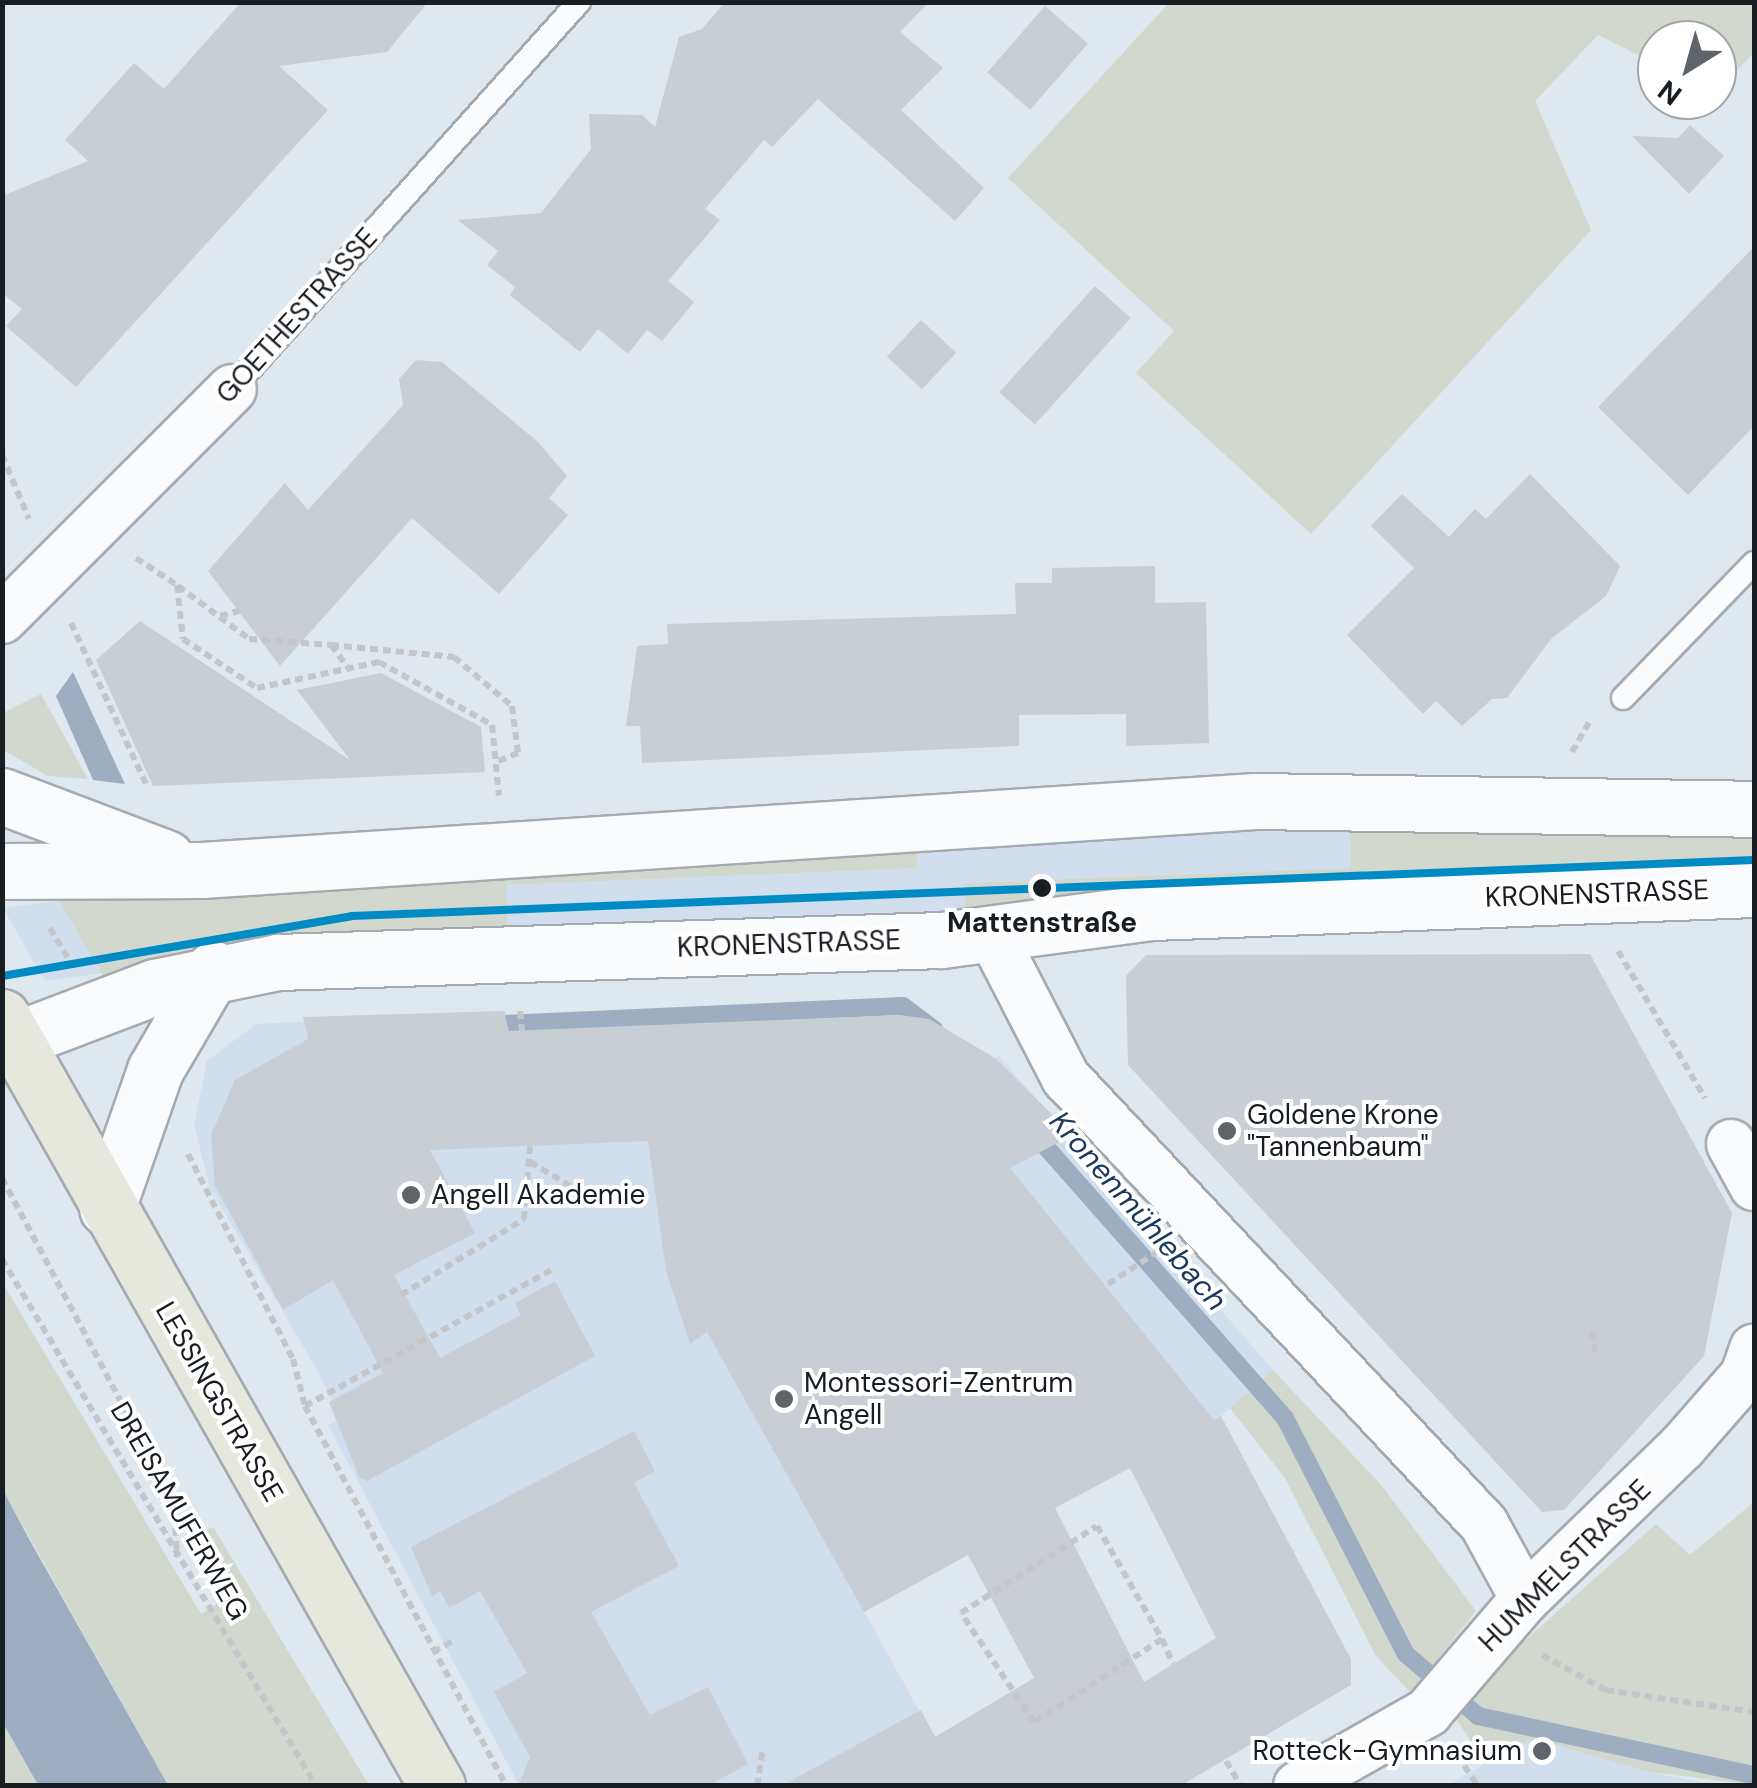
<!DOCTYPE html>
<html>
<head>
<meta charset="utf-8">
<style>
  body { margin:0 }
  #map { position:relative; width:1757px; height:1788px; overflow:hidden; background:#dfe7ef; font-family:"DM Sans",sans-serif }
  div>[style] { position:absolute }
  .built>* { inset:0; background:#d1deed }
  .green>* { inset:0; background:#d2d8ce }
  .water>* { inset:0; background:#9daec2 }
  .stream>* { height:18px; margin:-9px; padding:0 9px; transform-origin:9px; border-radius:9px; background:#9daec2 }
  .building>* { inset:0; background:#c8ced4; transform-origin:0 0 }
  .path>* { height:6px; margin-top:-3px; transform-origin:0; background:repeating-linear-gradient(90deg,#c4c6c9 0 8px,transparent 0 13px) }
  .roads { filter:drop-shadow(2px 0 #a4aab0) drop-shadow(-2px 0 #a4aab0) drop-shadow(0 2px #a4aab0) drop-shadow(0 -2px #a4aab0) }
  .service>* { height:22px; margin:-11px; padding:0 11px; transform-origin:11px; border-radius:11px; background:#fafbfd }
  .minor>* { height:48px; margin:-24px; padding:0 24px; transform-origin:24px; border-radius:24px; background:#fafbfd }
  .secondary>* { height:55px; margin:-27.5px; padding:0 27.5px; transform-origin:27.5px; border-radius:27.5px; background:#fafbfd }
  .primary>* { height:55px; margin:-27.5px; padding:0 27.5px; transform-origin:27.5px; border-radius:27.5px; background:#e6e8de }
  .tram-1>* { height:8px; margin:-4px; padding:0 4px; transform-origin:4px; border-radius:4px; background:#008bc5 }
  .dots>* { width:28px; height:28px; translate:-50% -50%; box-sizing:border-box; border:5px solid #fff; border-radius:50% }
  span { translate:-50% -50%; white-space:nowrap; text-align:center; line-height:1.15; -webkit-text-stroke:8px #fff; paint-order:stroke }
  .street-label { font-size:28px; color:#181d22 }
  .stop-label { font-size:28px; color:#181d22; font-weight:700 }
  .poi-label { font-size:28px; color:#181d22 }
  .left { translate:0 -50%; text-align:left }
  .right { translate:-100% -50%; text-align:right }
  .water-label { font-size:30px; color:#193a5e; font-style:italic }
  .frame { position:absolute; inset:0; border:5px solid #181d22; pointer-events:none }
  .north { position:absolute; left:1637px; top:20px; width:100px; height:100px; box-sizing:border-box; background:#fff; border:2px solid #a3a5a7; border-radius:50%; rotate:217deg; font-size:28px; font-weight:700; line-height:40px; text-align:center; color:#181d22 }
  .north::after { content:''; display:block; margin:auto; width:35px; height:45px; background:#5e646a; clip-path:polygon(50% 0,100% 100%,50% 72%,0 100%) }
</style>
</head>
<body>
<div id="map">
  <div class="built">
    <div style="clip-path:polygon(1350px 815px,1351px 868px,964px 883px,966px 924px,507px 939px,507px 885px,917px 868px,916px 831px)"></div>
    <div style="clip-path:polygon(60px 901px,95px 956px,102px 973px,45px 981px,3px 908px)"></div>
    <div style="clip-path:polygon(505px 1011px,509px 1030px,522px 1031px,929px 1019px,991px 1061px,998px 1055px,1273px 1370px,1221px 1416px,864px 1611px,960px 1785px,519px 1785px,328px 1425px,336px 1421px,331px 1398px,316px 1368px,210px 1188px,194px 1125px,207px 1061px,256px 1024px)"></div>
    <div style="clip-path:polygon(1531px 1738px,1649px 1772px,1717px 1785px,1447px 1786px)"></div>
  </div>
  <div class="green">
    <div style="clip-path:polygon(1169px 3px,1754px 3px,1754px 52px,1717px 93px,1717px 40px,1657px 40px,1657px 64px,1598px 35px,1535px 101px,1591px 230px,1311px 534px,1136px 373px,1174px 331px,1008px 178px)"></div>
    <div style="clip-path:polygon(41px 694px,88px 779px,48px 776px,3px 750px,3px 713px)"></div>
    <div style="clip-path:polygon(1350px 815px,1754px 821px,1754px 875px,966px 924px,964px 883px,1351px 868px)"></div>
    <div style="clip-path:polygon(916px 831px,917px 868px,507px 885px,507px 939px,111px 990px,52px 888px)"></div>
    <div style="clip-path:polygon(2px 1282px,201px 1614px,221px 1601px,203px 1531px,213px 1527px,369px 1785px,168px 1785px,3px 1490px)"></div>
    <div style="clip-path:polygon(1273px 1370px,1382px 1486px,1476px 1611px,1411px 1693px,1376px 1656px,1285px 1478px,1230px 1408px)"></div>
    <div style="clip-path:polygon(1754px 1502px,1754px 1785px,1649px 1772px,1531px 1738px,1486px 1764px,1455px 1717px,1514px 1650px,1656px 1524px,1690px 1555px)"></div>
    <div style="clip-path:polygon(3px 1723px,38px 1785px,3px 1785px)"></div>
  </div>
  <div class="water">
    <div style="clip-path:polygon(73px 672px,125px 784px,93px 780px,56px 696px)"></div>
    <div style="clip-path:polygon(3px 1490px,28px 1537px,168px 1785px,38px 1785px,3px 1723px)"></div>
  </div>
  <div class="stream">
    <div style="left:483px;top:1025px;width:420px;rotate:-2.6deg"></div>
    <div style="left:903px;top:1006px;width:39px;rotate:37deg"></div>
    <div style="left:1031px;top:1130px;width:384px;rotate:48.6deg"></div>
    <div style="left:1285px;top:1418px;width:265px;rotate:62.9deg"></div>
    <div style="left:1406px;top:1654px;width:95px;rotate:40.7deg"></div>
    <div style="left:1478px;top:1716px;width:282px;rotate:12.1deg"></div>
  </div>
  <div class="building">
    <div style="clip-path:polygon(241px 2px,428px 2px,387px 52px,279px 66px,328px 110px,76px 387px,6px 326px,22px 309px,2px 293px,2px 196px,88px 161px,65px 140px,134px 63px,164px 89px)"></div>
    <div style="clip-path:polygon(725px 2px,929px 2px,900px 32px,943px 68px,901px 110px,984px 188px,955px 221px,818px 99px,772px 147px,764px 140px,705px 209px,720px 220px,668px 281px,694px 302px,662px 341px,647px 330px,628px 354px,598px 329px,580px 352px,510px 295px,515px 287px,487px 265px,498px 251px,458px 220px,541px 213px,591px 149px,589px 114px,642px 115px,655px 127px,679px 37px,702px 29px)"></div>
    <div style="left:1045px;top:6px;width:57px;height:88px;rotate:41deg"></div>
    <div style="clip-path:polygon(1690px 125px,1724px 156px,1689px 194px,1632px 136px,1678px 138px)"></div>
    <div style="clip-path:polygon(1754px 247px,1754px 426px,1688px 495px,1598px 407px)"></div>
    <div style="left:1095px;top:286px;width:48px;height:143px;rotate:42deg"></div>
    <div style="left:921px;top:320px;width:48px;height:50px;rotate:43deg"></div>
    <div style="clip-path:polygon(416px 360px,442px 362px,537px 441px,567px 476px,549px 498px,568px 515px,499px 594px,412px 518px,280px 666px,208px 571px,285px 483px,308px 510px,403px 405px,399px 379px)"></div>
    <div style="clip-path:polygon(1530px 474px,1620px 566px,1606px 596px,1551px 639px,1507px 698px,1492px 699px,1462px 726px,1436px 701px,1423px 714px,1347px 635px,1414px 568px,1371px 526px,1402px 494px,1449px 537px,1475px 509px,1486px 519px)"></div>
    <div style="clip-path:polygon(1155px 566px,1155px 603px,1206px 602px,1209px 743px,1126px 746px,1126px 714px,1019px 715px,1019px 746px,642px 763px,640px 726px,626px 726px,637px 646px,668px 644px,667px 624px,1016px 614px,1015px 583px,1052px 583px,1052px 568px)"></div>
    <div style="clip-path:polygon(140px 621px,350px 760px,297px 690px,381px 673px,481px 727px,485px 772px,153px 786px,96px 660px)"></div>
    <div style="clip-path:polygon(1590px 954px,1732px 1213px,1704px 1356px,1564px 1510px,1542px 1512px,1128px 1065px,1126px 976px,1146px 955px)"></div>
    <div style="clip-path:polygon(evenodd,504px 1011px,509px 1031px,900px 1015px,929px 1019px,995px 1058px,1073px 1135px,1010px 1168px,1214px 1420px,1221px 1416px,1351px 1659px,1351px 1685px,1180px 1786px,781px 1786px,921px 1710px,935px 1737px,1034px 1678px,968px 1555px,864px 1612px,707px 1332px,690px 1344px,666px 1271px,648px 1141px,430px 1150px,475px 1233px,394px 1275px,440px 1358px,521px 1315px,515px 1303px,555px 1281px,595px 1356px,367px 1481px,359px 1477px,329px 1402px,383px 1373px,333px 1280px,283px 1310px,215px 1186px,211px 1135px,235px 1080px,308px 1039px,303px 1017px,504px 1011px,1130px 1468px,1216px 1638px,1144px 1682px,1055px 1508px,1130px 1468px)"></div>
    <div style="clip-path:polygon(634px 1431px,655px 1471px,634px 1483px,679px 1566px,591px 1612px,650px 1715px,708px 1687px,748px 1764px,707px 1786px,518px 1786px,530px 1757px,494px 1692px,527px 1673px,480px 1591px,449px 1608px,440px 1591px,432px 1596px,411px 1547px)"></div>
  </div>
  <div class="path">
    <div style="left:2px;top:455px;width:69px;rotate:67.1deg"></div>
    <div style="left:136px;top:558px;width:49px;rotate:33.4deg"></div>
    <div style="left:177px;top:585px;width:54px;rotate:83.7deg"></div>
    <div style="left:183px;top:639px;width:89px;rotate:33.5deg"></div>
    <div style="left:257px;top:688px;width:125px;rotate:-12deg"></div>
    <div style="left:379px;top:662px;width:129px;rotate:29.1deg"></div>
    <div style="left:492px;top:725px;width:71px;rotate:84.4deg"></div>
    <div style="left:178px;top:586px;width:89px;rotate:36.7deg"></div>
    <div style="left:249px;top:639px;width:82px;rotate:4.2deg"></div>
    <div style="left:331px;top:645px;width:30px;rotate:53deg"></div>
    <div style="left:220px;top:616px;width:20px;rotate:-15deg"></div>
    <div style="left:71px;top:623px;width:182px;rotate:65deg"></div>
    <div style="left:331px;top:645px;width:124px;rotate:5.6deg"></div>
    <div style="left:454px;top:657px;width:76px;rotate:40.2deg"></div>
    <div style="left:512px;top:706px;width:47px;rotate:82.7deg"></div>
    <div style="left:518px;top:753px;width:24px;rotate:158deg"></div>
    <div style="left:1572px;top:752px;width:36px;rotate:-60deg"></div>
    <div style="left:50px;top:928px;width:37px;rotate:59deg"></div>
    <div style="left:1618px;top:951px;width:171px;rotate:59.4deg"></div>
    <div style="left:520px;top:1011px;width:20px;rotate:84deg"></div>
    <div style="left:188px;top:1154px;width:230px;rotate:62.9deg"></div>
    <div style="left:293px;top:1359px;width:49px;rotate:75.7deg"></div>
    <div style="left:305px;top:1406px;width:430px;rotate:62.1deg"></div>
    <div style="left:530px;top:1162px;width:78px;rotate:30.8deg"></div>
    <div style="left:2px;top:1178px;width:367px;rotate:62deg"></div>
    <div style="left:174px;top:1502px;width:55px;rotate:86.9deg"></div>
    <div style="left:2px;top:1259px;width:613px;rotate:59.21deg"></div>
    <div style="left:1108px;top:1284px;width:59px;rotate:-33.1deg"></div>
    <div style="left:401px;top:1295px;width:145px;rotate:-31.7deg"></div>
    <div style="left:524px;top:1219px;width:73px;rotate:-85.3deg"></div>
    <div style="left:1592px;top:1331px;width:24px;rotate:81deg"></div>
    <div style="left:305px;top:1406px;width:283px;rotate:-28.9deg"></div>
    <div style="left:1162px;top:1639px;width:153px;rotate:147deg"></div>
    <div style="left:1034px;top:1722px;width:131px;rotate:-123.8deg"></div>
    <div style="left:961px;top:1613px;width:161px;rotate:-32.6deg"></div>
    <div style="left:1097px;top:1526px;width:130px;rotate:60.1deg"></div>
    <div style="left:1162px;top:1639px;width:27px;rotate:66deg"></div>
    <div style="left:433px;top:1652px;width:25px;rotate:-29deg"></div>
    <div style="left:1542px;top:1655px;width:73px;rotate:28.7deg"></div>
    <div style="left:1606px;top:1690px;width:150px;rotate:8.5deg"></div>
    <div style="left:1457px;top:1755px;width:37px;rotate:56deg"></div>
    <div style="left:1226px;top:1761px;width:29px;rotate:59deg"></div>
    <div style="left:757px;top:1786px;width:36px;rotate:-81deg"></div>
  </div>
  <div class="roads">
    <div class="service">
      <div style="left:232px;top:389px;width:520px;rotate:-48.12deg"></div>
      <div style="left:1623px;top:698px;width:188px;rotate:-45.9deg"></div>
    </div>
    <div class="minor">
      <div style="left:2px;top:619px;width:325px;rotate:-45deg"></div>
      <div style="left:991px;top:933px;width:163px;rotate:62.7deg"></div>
      <div style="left:1066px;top:1078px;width:611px;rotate:46.86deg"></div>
      <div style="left:1484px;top:1524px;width:85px;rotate:61.3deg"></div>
      <div style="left:1731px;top:1144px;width:48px;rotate:61.3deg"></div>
      <div style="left:1298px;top:1786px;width:150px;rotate:-29.6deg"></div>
      <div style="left:1428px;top:1712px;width:149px;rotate:-49.4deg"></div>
      <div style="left:1525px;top:1599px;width:219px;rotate:-44.1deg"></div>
      <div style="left:1682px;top:1447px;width:96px;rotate:-48.8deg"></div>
      <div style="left:1745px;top:1375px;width:28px;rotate:-71deg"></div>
    </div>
    <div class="secondary">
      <div style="left:2px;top:796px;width:175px;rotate:20.7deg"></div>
      <div style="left:2px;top:871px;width:200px;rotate:-0.3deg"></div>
      <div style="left:202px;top:870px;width:1055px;rotate:-3.75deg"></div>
      <div style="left:1255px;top:801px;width:499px;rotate:0.9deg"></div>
      <div style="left:2px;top:1045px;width:164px;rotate:-20.8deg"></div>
      <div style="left:155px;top:987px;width:126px;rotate:-11.5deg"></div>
      <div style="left:278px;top:962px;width:663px;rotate:-1.9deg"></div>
      <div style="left:941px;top:940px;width:213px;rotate:-7.6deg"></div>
      <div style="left:1152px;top:912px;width:602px;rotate:-2.19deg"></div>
      <div style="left:107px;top:1208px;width:146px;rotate:-70.8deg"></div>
      <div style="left:155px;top:1070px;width:117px;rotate:-59.7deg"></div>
    </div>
    <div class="primary">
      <div style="left:2px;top:1017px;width:884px;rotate:60.5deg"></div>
    </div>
  </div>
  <div class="tram-1">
    <div style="left:2px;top:976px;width:355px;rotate:-9.7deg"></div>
    <div style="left:352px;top:916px;width:1403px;rotate:-2.29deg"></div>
  </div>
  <div class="dots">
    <div style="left:1042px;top:888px;background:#181d22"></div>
    <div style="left:1227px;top:1131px;background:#5e646a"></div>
    <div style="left:411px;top:1195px;background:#5e646a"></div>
    <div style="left:784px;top:1399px;background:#5e646a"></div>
    <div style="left:1542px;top:1751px;background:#5e646a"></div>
  </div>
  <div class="street-label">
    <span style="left:297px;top:316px;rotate:-48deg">GOETHESTRASSE</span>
    <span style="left:1597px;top:894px;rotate:-2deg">KRONENSTRASSE</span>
    <span style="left:789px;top:944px;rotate:-2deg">KRONENSTRASSE</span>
    <span style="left:219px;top:1402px;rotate:60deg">LESSINGSTRASSE</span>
    <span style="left:179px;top:1511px;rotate:60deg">DREISAMUFERWEG</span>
    <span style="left:1565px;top:1566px;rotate:-45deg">HUMMELSTRASSE</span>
  </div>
  <div class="stop-label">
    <span style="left:1042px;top:923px">Mattenstraße</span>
  </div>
  <div class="poi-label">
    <span class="left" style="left:1247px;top:1131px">Goldene Krone<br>"Tannenbaum"</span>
    <span class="left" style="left:431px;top:1195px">Angell Akademie</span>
    <span class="left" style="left:804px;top:1399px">Montessori-Zentrum<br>Angell</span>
    <span class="right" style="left:1522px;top:1751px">Rotteck-Gymnasium</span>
  </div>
  <div class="water-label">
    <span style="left:1138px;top:1211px;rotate:49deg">Kronenmühlebach</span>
  </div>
  <div class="frame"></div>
  <div class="north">N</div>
</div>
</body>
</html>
